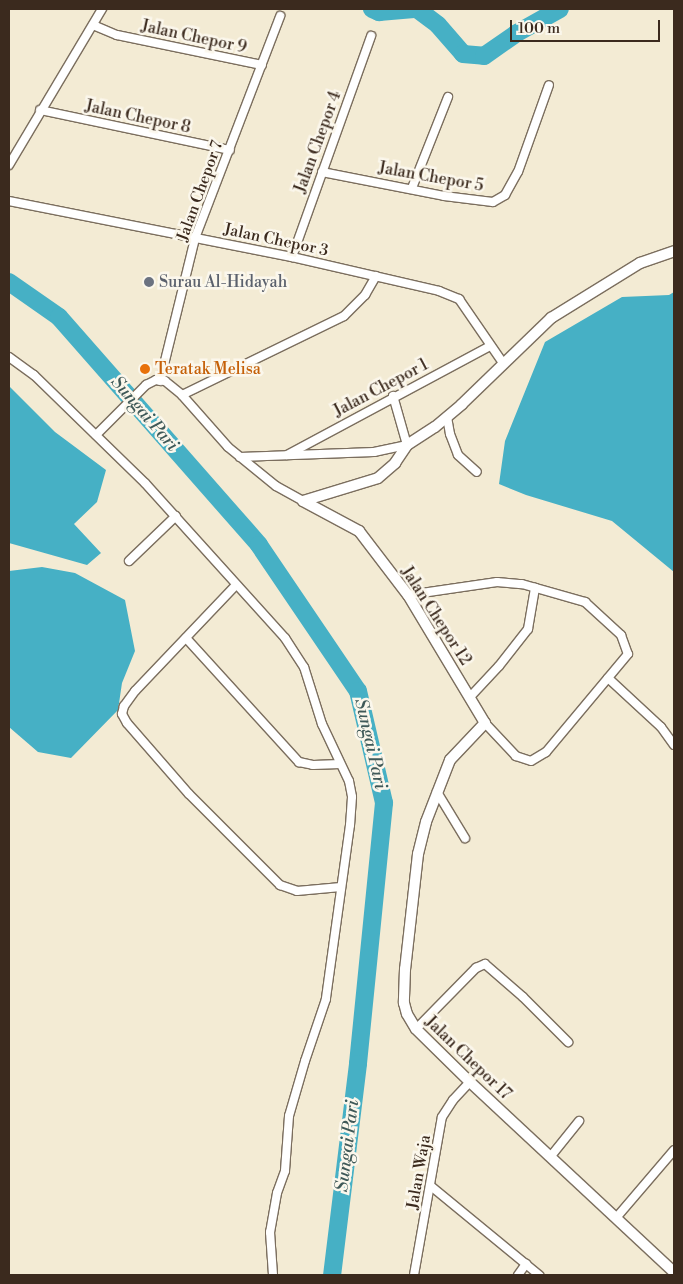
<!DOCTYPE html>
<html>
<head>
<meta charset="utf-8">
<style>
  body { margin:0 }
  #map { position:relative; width:683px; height:1284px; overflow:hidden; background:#f3ebd4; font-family:"Libre Bodoni",serif }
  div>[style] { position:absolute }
  .water>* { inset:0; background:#46b0c5 }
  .river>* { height:18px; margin:-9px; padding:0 9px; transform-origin:9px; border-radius:9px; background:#46b0c5 }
  .roads { filter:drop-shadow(1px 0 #7b6e5e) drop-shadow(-1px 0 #7b6e5e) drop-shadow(0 1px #7b6e5e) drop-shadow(0 -1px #7b6e5e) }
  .minor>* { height:8px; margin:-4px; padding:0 4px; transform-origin:4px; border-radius:4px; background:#fff }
  .tertiary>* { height:10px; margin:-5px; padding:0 5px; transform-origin:5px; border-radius:5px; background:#fff }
  .dots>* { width:14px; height:14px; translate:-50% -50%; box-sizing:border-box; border:2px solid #fbf7ec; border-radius:50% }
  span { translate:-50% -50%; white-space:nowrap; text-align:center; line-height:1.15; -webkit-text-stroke:5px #fbf7ec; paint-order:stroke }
  .street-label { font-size:16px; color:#3b2a1e }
  .worship-label { font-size:16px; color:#5b616d }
  .left { translate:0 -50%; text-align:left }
  .food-label { font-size:16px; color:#c56008 }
  .water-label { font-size:18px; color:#3f5958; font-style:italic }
  .frame { position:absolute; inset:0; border:10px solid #3b2a1e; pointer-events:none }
  .scale { position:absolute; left:510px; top:20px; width:150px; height:22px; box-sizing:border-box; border:2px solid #3b2a1e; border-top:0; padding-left:6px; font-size:15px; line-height:18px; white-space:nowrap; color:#3b2a1e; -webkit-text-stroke:4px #fbf7ec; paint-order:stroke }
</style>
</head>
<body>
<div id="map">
  <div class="water">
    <div style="clip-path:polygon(674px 292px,674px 572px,612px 521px,526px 495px,499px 484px,505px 441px,545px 342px,622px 297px,669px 295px)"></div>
    <div style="clip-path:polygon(9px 386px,55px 432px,106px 470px,97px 502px,74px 524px,101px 553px,87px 565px,9px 543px)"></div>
    <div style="clip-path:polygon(42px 567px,75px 573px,125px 600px,135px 651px,122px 683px,118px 710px,71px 758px,38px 752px,9px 727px,9px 571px)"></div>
  </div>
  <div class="river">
    <div style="left:372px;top:9px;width:8px;rotate:23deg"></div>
    <div style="left:379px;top:12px;width:38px;rotate:-5deg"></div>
    <div style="left:417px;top:9px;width:26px;rotate:37deg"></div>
    <div style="left:438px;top:25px;width:38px;rotate:49deg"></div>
    <div style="left:463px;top:54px;width:21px;rotate:5deg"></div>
    <div style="left:484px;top:56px;width:40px;rotate:-34.9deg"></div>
    <div style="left:517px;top:33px;width:49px;rotate:-29.2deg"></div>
    <div style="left:9px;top:282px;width:61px;rotate:35deg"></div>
    <div style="left:59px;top:317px;width:303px;rotate:48.7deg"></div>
    <div style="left:259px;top:545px;width:176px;rotate:55.9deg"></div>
    <div style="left:358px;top:691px;width:115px;rotate:76.9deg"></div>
    <div style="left:384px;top:803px;width:262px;rotate:95.7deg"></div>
    <div style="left:358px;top:1064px;width:213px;rotate:97deg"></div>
  </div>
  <div class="roads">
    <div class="minor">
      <div style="left:93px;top:25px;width:26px;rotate:23deg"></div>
      <div style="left:117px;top:35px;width:148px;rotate:11.7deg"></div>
      <div style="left:40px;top:110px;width:194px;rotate:11.9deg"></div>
      <div style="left:9px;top:165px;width:182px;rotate:-59.2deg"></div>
      <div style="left:322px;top:172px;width:124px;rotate:11.1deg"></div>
      <div style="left:444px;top:196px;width:49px;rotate:7deg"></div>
      <div style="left:493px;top:202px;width:14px;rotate:-30deg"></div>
      <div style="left:505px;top:195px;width:26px;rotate:-61deg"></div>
      <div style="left:518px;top:172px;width:92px;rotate:-70.4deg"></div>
      <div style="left:412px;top:188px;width:98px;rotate:-68.4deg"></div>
      <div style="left:9px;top:201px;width:288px;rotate:11.2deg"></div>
      <div style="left:292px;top:257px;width:151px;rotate:13deg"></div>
      <div style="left:439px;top:291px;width:22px;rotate:22deg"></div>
      <div style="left:459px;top:299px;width:78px;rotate:55.5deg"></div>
      <div style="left:292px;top:257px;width:235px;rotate:-70.3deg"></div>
      <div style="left:9px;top:357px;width:31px;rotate:36deg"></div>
      <div style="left:34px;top:375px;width:155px;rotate:44.2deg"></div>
      <div style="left:145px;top:483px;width:209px;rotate:47.9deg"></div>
      <div style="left:285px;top:638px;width:35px;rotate:57deg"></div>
      <div style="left:304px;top:667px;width:60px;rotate:72.5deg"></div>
      <div style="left:322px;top:724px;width:63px;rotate:64.7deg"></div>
      <div style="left:349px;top:781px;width:16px;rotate:79deg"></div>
      <div style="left:352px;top:797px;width:28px;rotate:94deg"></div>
      <div style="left:350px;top:825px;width:176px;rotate:97.9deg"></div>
      <div style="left:326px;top:999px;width:65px;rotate:108.7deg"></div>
      <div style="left:305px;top:1061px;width:57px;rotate:106.2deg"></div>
      <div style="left:289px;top:1116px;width:55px;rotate:94.2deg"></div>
      <div style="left:285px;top:1171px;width:23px;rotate:110deg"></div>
      <div style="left:277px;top:1193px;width:40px;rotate:100deg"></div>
      <div style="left:270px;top:1232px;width:43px;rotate:86deg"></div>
      <div style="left:160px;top:381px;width:147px;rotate:-76.2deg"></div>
      <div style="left:195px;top:238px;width:238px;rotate:-69deg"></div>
      <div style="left:182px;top:395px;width:180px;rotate:-26deg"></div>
      <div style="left:344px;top:316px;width:30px;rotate:-45deg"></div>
      <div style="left:365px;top:295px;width:22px;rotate:-60deg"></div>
      <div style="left:447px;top:417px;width:17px;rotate:80deg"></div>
      <div style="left:450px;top:434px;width:22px;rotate:69deg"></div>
      <div style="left:458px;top:455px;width:25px;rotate:42deg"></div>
      <div style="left:96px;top:435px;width:71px;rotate:-45deg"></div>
      <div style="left:146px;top:385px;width:11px;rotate:-27deg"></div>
      <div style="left:156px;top:380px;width:9px;rotate:6deg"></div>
      <div style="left:165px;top:381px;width:22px;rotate:39deg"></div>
      <div style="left:182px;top:395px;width:69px;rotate:48.5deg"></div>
      <div style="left:228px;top:447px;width:62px;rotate:39.1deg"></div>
      <div style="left:276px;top:486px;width:31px;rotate:29deg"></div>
      <div style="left:287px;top:455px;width:230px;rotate:-28.2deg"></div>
      <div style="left:240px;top:457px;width:134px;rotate:-2.1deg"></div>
      <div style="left:374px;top:452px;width:34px;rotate:-12deg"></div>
      <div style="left:407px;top:445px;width:51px;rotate:-105.9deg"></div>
      <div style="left:129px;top:561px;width:65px;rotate:-43.8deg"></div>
      <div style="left:236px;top:585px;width:146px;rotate:133.6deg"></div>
      <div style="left:135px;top:691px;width:19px;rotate:126deg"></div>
      <div style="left:124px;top:706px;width:8px;rotate:104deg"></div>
      <div style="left:122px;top:714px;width:10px;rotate:61deg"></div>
      <div style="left:127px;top:723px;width:94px;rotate:48.9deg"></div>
      <div style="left:189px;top:794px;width:129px;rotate:45deg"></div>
      <div style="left:280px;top:885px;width:18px;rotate:19deg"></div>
      <div style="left:297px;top:891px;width:44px;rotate:-5.2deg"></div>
      <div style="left:408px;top:595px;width:90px;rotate:-8.3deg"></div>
      <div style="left:497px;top:582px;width:25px;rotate:5deg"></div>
      <div style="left:522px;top:584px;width:66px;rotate:15.9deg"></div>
      <div style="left:585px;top:602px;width:49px;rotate:42.5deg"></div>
      <div style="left:621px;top:635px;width:20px;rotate:70deg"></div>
      <div style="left:628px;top:654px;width:128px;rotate:129.9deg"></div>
      <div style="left:546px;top:752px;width:17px;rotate:149deg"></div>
      <div style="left:531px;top:761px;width:16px;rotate:-162deg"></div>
      <div style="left:516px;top:756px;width:45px;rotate:-133.2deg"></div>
      <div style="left:186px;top:638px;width:168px;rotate:47.7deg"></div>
      <div style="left:299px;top:762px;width:14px;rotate:12deg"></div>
      <div style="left:313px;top:765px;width:27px;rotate:-2deg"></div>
      <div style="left:608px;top:678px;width:72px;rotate:42.8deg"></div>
      <div style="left:661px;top:727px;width:22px;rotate:54deg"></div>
      <div style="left:470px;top:697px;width:42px;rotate:-46.9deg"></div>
      <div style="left:499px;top:666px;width:47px;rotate:-51.9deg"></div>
      <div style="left:528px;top:629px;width:42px;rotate:-80.3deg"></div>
      <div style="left:437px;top:792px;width:54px;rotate:58.7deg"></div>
      <div style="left:416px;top:1029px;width:86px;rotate:-45.5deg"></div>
      <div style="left:476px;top:968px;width:10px;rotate:-24deg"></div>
      <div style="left:485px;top:964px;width:50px;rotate:41deg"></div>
      <div style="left:523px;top:997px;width:64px;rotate:45deg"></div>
      <div style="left:551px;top:1156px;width:45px;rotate:-51.3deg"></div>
      <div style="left:432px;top:1187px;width:139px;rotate:39.4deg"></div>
      <div style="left:616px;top:1218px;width:89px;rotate:-49.5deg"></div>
      <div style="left:414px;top:1275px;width:160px;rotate:-80deg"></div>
      <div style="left:442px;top:1117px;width:20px;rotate:-57deg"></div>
      <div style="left:453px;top:1100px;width:25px;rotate:-47deg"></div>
      <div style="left:518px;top:1275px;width:14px;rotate:-54deg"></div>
    </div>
    <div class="tertiary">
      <div style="left:303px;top:501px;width:64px;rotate:28.2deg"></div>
      <div style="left:359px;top:531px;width:81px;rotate:52.6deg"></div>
      <div style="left:408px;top:595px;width:149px;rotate:59deg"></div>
      <div style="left:485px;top:723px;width:51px;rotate:133.4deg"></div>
      <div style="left:450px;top:760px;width:66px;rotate:111.2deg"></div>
      <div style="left:426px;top:822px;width:33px;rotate:104deg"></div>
      <div style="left:418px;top:854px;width:116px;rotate:96.4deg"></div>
      <div style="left:405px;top:969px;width:34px;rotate:92deg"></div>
      <div style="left:404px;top:1003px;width:11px;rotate:75deg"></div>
      <div style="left:407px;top:1014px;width:17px;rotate:59deg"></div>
      <div style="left:416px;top:1029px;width:76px;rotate:44.5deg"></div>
      <div style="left:470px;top:1082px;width:279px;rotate:43deg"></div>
      <div style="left:303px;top:501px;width:78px;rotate:-17deg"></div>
      <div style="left:378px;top:478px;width:23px;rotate:-41deg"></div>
      <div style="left:395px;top:463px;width:22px;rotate:-56deg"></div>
      <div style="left:407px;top:445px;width:33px;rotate:-33deg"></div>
      <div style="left:435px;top:427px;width:35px;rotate:-40deg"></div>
      <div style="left:462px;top:404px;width:124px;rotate:-44deg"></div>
      <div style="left:551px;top:318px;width:105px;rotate:-31.7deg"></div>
      <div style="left:640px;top:263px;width:36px;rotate:-19deg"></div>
    </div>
  </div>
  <div class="dots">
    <div style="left:149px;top:282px;background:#6b7280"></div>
    <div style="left:145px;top:369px;background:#e8710a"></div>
  </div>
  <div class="street-label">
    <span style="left:194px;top:37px;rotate:12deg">Jalan Chepor 9</span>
    <span style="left:138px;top:117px;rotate:12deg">Jalan Chepor 8</span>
    <span style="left:318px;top:142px;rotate:-70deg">Jalan Chepor 4</span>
    <span style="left:431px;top:177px;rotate:10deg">Jalan Chepor 5</span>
    <span style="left:200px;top:191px;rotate:-70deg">Jalan Chepor 7</span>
    <span style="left:276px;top:240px;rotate:12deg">Jalan Chepor 3</span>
    <span style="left:381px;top:388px;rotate:-28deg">Jalan Chepor 1</span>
    <span style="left:436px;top:616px;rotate:57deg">Jalan Chepor 12</span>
    <span style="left:468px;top:1058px;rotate:44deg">Jalan Chepor 17</span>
    <span style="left:419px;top:1172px;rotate:-80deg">Jalan Waja</span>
  </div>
  <div class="worship-label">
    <span class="left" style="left:159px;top:282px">Surau Al-Hidayah</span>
  </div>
  <div class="food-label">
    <span class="left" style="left:155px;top:369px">Teratak Melisa</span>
  </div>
  <div class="water-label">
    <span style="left:144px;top:414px;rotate:49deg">Sungai Pari</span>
    <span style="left:370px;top:744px;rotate:77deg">Sungai Pari</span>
    <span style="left:348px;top:1146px;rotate:-83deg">Sungai Pari</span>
  </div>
  <div class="frame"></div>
  <div class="scale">100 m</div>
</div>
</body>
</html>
